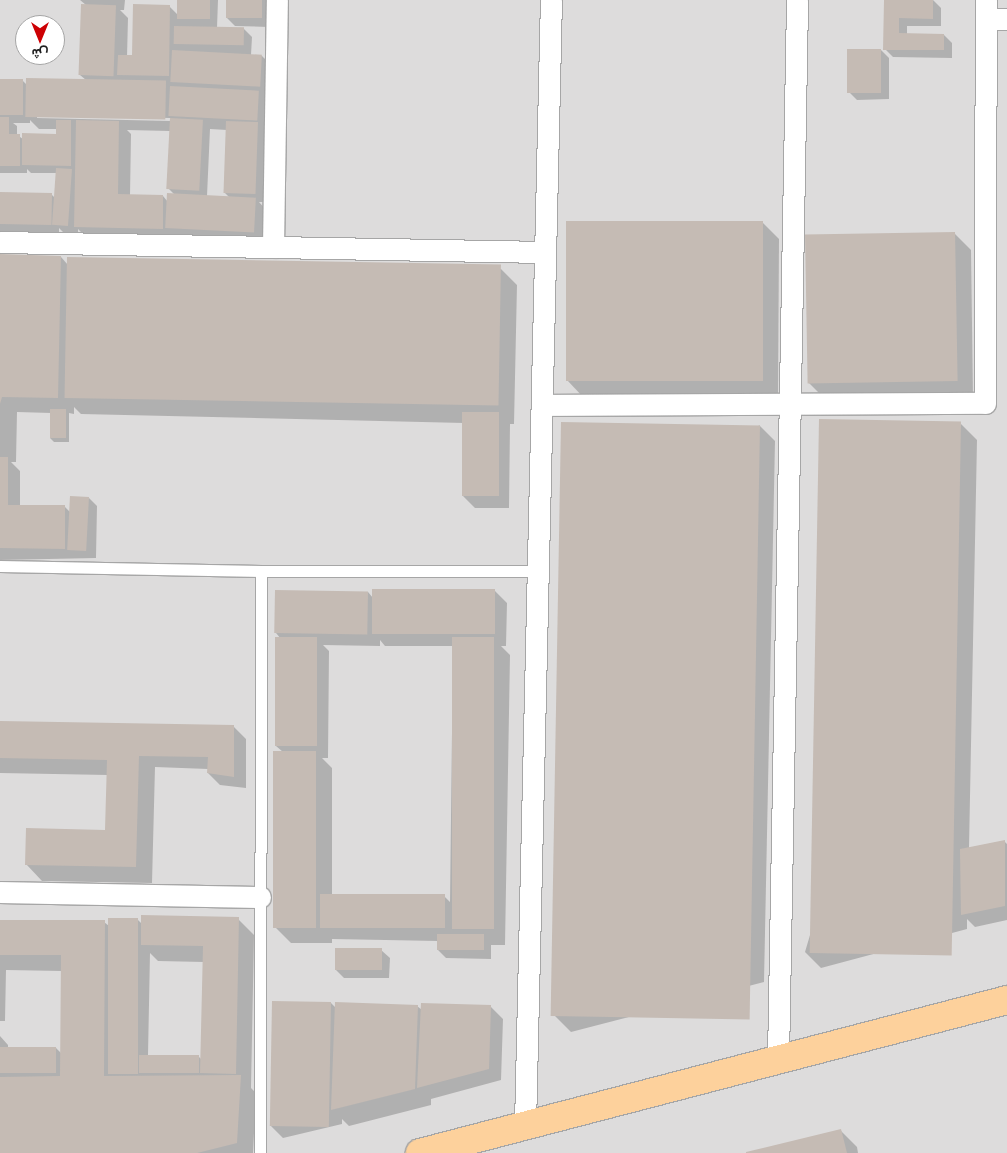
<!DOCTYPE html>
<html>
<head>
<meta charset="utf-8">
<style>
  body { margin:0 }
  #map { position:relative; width:1007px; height:1153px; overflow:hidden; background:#f0ece5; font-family:Manrope,Vazirmatn,sans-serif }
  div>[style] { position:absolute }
  .residential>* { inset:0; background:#dddcdc }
  .shadow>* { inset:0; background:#0003 }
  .building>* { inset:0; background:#c5bbb4; transform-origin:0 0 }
  .roads { filter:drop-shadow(1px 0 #a6a6a6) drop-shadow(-1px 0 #a6a6a6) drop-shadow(0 1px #a6a6a6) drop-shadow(0 -1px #a6a6a6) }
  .service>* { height:11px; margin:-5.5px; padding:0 5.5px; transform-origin:5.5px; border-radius:5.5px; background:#fff }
  .minor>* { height:21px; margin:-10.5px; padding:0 10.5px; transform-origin:10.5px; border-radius:10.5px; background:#fff }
  .primary>* { height:28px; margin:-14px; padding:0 14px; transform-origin:14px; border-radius:14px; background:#fdd19c }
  span { translate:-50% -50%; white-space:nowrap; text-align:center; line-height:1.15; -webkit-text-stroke:5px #fff; paint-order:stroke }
  .north { position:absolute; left:15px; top:15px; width:50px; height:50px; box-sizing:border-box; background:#fff; border:1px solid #a5a5a5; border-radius:50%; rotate:180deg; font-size:14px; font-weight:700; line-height:20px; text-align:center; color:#1f1f1f }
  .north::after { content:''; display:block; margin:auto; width:18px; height:22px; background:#cd0004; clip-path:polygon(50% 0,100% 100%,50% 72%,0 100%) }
</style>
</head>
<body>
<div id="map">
  <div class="residential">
    <div style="clip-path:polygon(evenodd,0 0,1007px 0,1007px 1153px,0 1153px,0 0,25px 25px,55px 25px,55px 55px,25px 55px,25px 25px)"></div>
  </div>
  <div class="shadow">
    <div style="clip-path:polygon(evenodd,80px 0,125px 0,124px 10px,120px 10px,128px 18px,127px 57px,133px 57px,169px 6px,178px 15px,178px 0,218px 0,217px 28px,244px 29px,252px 37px,251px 55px,262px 56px,274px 68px,272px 98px,265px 98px,271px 104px,264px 202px,259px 202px,267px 211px,266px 245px,88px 239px,78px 229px,78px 233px,64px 233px,59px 228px,59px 233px,0 232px,0 193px,52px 195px,56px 199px,57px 173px,31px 173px,27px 169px,27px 173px,0 173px,0 80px,22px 80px,27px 85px,86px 80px,80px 75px,86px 5px,80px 0,37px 116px,171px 118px,171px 121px,37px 118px,37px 116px,80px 0,30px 120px,39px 129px,57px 129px,57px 135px,23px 139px,17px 135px,17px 126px,13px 123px,30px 123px,30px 120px,80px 0,210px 129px,227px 130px,225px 193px,229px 197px,207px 196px,210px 129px,80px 0,127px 130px,170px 131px,168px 188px,174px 194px,168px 202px,163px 196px,130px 196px,131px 134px,127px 130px)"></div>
    <div style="clip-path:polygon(227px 0,269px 0,269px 27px,235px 26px,227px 18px)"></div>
    <div style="clip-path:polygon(885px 0,933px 0,941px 8px,941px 26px,907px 26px,907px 34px,944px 35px,952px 43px,952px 58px,893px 57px,885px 49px)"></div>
    <div style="clip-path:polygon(881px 50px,889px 58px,889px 99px,857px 100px,849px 92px)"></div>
    <div style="clip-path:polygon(763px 223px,779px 239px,778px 397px,583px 397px,567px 380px)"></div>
    <div style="clip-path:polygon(955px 234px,971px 250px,973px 397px,824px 398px,808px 382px)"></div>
    <div style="clip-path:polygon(0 256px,61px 257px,68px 265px,501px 269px,517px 285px,514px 424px,510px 424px,509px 508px,475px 508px,463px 496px,464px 423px,81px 414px,74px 407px,74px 414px,69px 413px,69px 442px,54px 442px,50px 438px,51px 413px,17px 412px,16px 462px,11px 462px,20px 471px,20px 506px,65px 507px,71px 513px,89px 498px,97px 506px,96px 558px,0 560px)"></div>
    <div style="clip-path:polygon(961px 424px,977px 440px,969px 848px,1004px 841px,1007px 844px,1007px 920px,975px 927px,967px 919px,967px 929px,821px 968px,805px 952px)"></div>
    <div style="clip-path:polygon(759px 425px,775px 441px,764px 982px,571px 1032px,555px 1016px)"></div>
    <div style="clip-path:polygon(evenodd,495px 591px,507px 603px,506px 646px,501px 646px,510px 655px,505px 945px,491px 945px,491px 959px,446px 958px,438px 950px,438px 941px,332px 939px,332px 943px,291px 943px,275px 927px,283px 752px,276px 746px,281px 639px,276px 633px,368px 592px,373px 598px,495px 591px,380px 640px,385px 646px,453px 646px,450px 902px,444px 896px,332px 895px,332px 768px,322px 758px,328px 758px,329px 651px,323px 645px,380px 646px,380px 640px)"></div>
    <div style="clip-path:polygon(0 723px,234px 727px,246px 739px,246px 788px,220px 785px,208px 773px,208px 769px,155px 767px,152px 883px,42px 881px,26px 864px,107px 831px,108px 775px,0 773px)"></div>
    <div style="clip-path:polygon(evenodd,238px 919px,254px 935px,251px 1088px,256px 1093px,253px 1153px,0 1153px,0 1036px,8px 1045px,8px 1048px,56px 1048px,62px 1054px,62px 971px,6px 970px,5px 1021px,0 1021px,0 921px,104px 922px,109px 926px,138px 920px,142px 924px,238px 919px,150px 953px,158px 961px,204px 962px,202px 1060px,198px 1056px,148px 1056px,150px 953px)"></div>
    <div style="clip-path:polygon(381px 950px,390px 958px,389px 978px,344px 978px,336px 970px)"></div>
    <div style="clip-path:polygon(273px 1002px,331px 1003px,336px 1008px,417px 1006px,422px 1010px,491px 1007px,503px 1019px,501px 1080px,431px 1099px,431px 1105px,349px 1126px,342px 1119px,342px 1124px,283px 1138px,271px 1126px)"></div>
    <div style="clip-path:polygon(841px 1131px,857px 1147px,858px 1153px,748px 1153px)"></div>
  </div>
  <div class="building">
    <div style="left:177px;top:0;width:33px;height:19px"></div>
    <div style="left:226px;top:0;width:36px;height:18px"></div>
    <div style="clip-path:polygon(884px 0,933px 0,933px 19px,899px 18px,899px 33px,944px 34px,944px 50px,883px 50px)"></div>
    <div style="left:81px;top:4px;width:35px;height:71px;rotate:2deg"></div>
    <div style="clip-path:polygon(133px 4px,170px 5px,169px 76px,117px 75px,118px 55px,132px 55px)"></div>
    <div style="left:174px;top:26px;width:70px;height:18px;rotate:1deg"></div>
    <div style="left:847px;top:49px;width:34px;height:44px"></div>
    <div style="left:172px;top:50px;width:90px;height:32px;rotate:3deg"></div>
    <div style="left:26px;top:78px;width:140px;height:39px;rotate:1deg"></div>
    <div style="left:0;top:79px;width:23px;height:36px"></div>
    <div style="left:170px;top:86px;width:89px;height:30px;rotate:3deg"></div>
    <div style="clip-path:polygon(0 117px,9px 117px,9px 134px,20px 134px,20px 166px,0 166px)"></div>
    <div style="left:170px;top:118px;width:33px;height:71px;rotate:3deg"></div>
    <div style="clip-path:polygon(56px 120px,71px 120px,71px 166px,22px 165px,22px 133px,56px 134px)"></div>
    <div style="clip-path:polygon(76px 120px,119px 121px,118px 194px,163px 195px,163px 229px,74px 227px)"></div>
    <div style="left:226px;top:121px;width:32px;height:72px;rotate:2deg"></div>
    <div style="left:56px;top:168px;width:16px;height:57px;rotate:4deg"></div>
    <div style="left:0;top:192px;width:52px;height:32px;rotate:1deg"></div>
    <div style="left:167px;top:193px;width:89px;height:35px;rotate:3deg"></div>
    <div style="left:566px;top:221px;width:197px;height:160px"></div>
    <div style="left:955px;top:232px;width:149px;height:150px;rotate:89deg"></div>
    <div style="clip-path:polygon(0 254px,61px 256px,58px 398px,2px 397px,0 404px)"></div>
    <div style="left:67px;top:257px;width:434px;height:141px;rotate:1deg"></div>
    <div style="left:50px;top:409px;width:16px;height:29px"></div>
    <div style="left:462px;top:412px;width:37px;height:84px"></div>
    <div style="left:819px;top:419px;width:142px;height:534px;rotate:1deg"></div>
    <div style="left:561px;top:422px;width:199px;height:594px;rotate:1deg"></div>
    <div style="clip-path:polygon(0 457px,8px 457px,8px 505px,65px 505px,65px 549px,0 548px)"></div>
    <div style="left:70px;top:496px;width:19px;height:54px;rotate:3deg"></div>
    <div style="left:372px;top:589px;width:123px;height:45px"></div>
    <div style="left:275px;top:590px;width:93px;height:43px;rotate:1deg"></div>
    <div style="left:275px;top:637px;width:42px;height:109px"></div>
    <div style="left:452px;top:637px;width:42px;height:292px"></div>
    <div style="clip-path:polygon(0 721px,234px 725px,234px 777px,207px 773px,208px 757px,139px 756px,136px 867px,25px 865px,26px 828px,105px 830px,107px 760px,0 758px)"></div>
    <div style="left:273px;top:751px;width:43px;height:177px"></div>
    <div style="clip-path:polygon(1005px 840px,1005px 906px,961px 915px,960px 849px)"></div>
    <div style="left:320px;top:894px;width:125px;height:34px"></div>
    <div style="clip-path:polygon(141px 915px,239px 917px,236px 1074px,200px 1073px,203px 946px,141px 945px)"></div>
    <div style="left:108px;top:918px;width:30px;height:156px"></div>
    <div style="clip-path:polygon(0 920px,105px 920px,104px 1076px,241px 1075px,237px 1143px,197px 1153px,0 1153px,0 1077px,60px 1076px,61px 955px,0 955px)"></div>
    <div style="left:437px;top:934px;width:47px;height:16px"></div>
    <div style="left:335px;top:948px;width:47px;height:22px"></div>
    <div style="left:272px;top:1001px;width:59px;height:125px;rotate:1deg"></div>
    <div style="clip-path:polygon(335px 1002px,418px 1005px,415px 1089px,331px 1110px)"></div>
    <div style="clip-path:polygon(421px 1003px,491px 1005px,489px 1069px,417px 1088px)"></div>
    <div style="left:0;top:1047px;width:56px;height:26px"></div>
    <div style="left:139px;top:1055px;width:60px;height:18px"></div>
    <div style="clip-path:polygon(841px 1129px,847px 1153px,746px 1153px,746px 1152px)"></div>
  </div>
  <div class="roads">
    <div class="service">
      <div style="left:0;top:566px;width:261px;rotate:1.1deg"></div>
      <div style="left:261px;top:571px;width:277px"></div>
      <div style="left:260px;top:1153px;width:582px;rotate:-89.9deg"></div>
    </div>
    <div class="minor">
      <div style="left:986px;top:19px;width:21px"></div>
      <div style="left:0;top:242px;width:545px;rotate:1.05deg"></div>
      <div style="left:273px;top:247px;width:247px;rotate:-89.1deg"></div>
      <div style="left:542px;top:405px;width:443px;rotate:-0.3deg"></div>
      <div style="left:985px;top:403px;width:403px;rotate:-89.9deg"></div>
      <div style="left:0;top:892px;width:260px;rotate:1.1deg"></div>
      <div style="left:778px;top:1059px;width:1059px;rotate:-88.97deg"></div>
      <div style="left:525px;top:1126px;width:1126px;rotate:-88.68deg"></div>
    </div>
    <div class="primary">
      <div style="left:420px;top:1153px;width:607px;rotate:-14.61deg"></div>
    </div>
  </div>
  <div class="north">ش</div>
</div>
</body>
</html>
